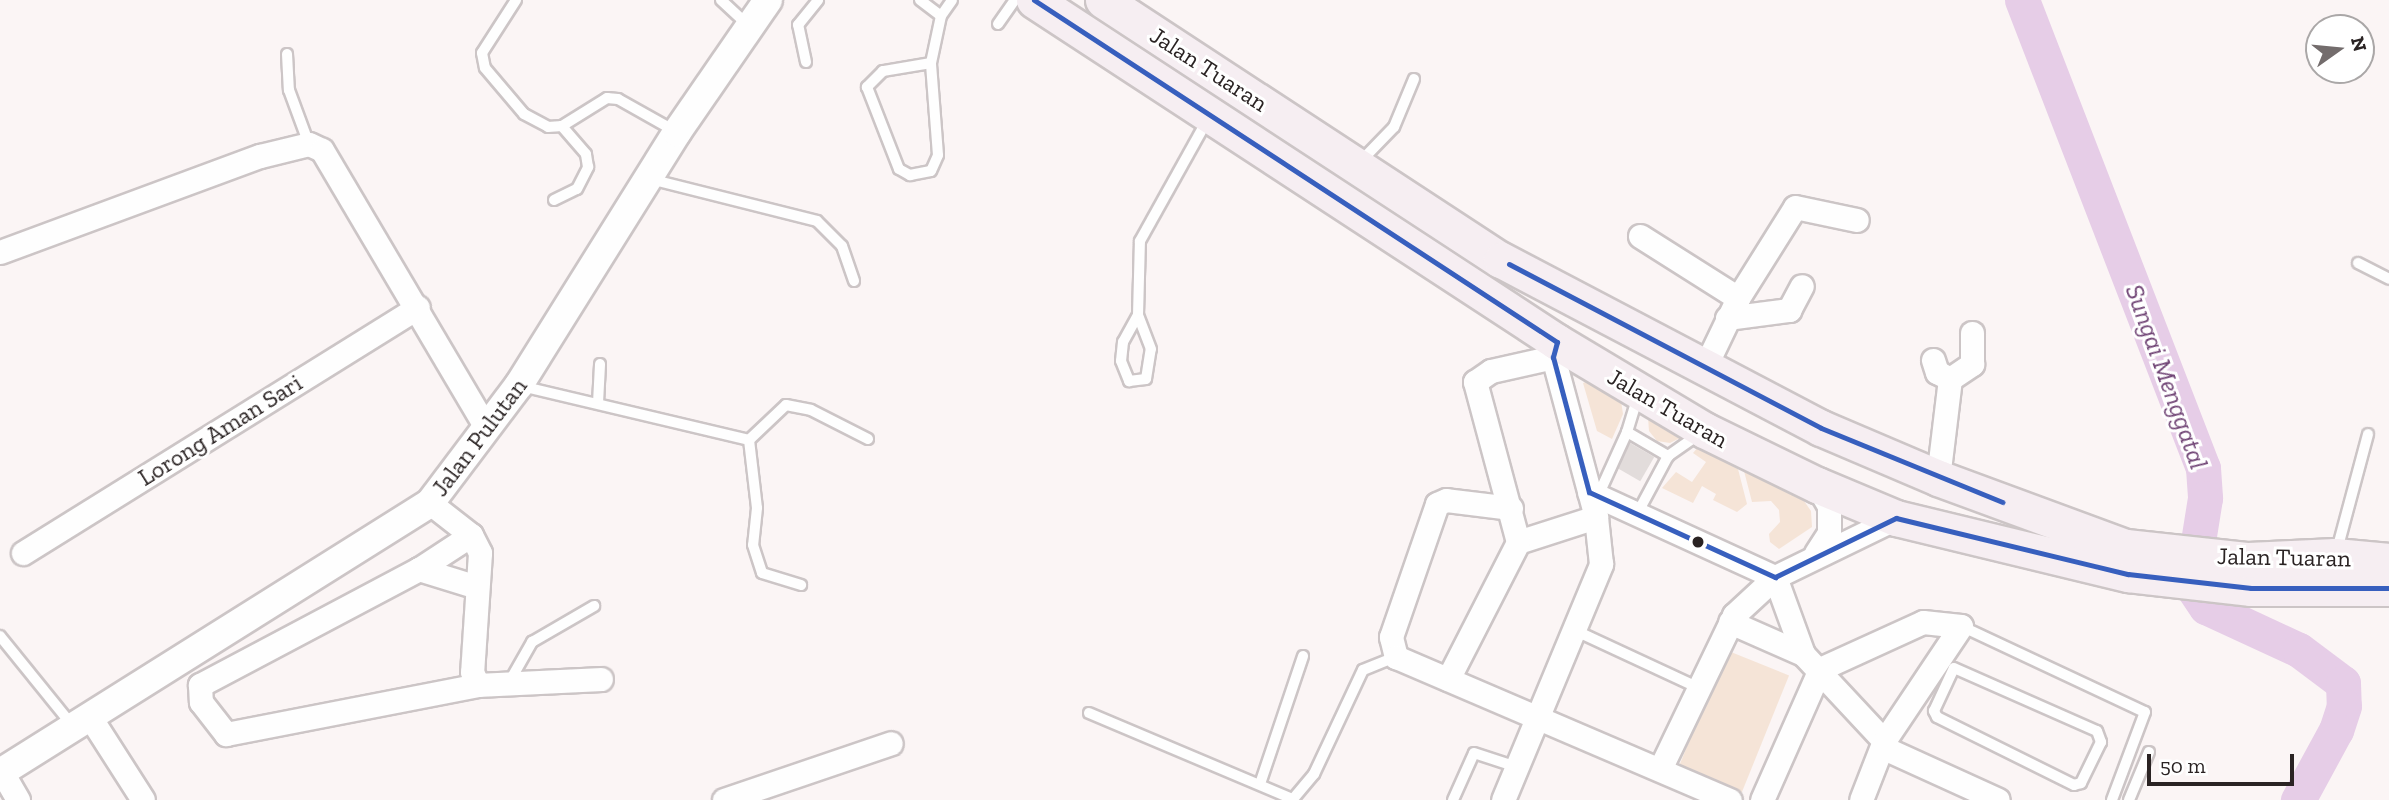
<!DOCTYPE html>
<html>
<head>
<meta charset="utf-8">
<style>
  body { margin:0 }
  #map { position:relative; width:2389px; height:800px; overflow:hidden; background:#fbf5f5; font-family:"Zilla Slab",serif }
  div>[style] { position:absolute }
  .green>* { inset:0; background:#f5e4d7; transform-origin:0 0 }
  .river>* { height:35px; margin:-17.5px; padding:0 17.5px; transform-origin:17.5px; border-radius:17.5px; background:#e6cde7 }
  .building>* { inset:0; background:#e2dcdb; transform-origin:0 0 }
  .roads { filter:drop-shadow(2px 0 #ccc5c6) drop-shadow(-2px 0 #ccc5c6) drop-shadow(0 2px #ccc5c6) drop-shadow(0 -2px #ccc5c6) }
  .service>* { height:10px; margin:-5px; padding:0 5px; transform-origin:5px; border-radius:5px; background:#fefefe }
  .minor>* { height:23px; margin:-11.5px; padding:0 11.5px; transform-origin:11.5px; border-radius:11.5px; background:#fefefe }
  .tertiary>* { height:28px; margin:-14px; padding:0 14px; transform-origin:14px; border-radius:14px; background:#fefefe }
  .primary>* { height:35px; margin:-17.5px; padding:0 17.5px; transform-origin:17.5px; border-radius:17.5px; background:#f6eef2 }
  .bus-1>* { height:5px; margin:-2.5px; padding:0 2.5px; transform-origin:2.5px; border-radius:2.5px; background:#375fbe }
  .dots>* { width:19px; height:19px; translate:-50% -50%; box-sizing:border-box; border:4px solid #fff; border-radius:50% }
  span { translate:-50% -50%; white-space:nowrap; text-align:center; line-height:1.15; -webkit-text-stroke:6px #fff; paint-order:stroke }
  .street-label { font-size:24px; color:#2a2323 }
  .water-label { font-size:26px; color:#704475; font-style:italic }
  .north { position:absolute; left:2305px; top:14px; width:70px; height:70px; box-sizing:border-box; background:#fff; border:2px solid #aaa7a7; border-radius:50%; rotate:75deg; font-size:19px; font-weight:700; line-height:28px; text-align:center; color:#2a2323 }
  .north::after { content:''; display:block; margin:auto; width:24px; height:32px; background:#736c6c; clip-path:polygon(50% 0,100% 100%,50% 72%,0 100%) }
  .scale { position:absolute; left:2147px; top:754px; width:147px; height:32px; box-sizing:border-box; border:4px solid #2a2323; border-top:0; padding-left:9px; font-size:21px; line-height:24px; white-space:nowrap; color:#2a2323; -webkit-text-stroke:5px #fff; paint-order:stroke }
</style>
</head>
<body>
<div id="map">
  <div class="green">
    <div style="clip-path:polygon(1589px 381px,1621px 401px,1623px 414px,1612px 439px,1597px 431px,1583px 383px)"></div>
    <div style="clip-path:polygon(1648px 417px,1682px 437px,1670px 443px,1657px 441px,1649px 431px)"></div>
    <div style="clip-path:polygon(1698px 447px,1738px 469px,1747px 504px,1737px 512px,1713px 500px,1716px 494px,1702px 486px,1693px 503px,1662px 488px,1676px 472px,1692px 482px,1706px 462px,1693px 453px)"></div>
    <div style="clip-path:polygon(1744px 471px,1802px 498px,1811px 511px,1812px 527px,1779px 549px,1770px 542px,1769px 534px,1780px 522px,1779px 510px,1771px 501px,1752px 502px)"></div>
    <div style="left:1726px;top:650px;width:68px;height:126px;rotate:22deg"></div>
  </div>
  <div class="river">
    <div style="left:2022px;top:0;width:502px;rotate:68.86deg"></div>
    <div style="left:2203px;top:468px;width:30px;rotate:86deg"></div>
    <div style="left:2205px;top:498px;width:88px;rotate:99.1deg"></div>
    <div style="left:2191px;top:585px;width:27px;rotate:56deg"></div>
    <div style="left:2206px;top:607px;width:102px;rotate:24.8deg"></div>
    <div style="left:2299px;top:650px;width:55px;rotate:36.9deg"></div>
    <div style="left:2343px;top:683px;width:23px;rotate:88deg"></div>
    <div style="left:2344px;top:706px;width:25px;rotate:108deg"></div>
    <div style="left:2336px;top:730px;width:80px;rotate:118.5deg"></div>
  </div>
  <div class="building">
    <div style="left:1630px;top:443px;width:28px;height:28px;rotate:30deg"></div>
  </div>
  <div class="roads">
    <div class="service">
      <div style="left:516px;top:0;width:63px;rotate:122.7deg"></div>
      <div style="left:482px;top:53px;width:15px;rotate:79deg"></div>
      <div style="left:485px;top:68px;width:60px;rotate:49.7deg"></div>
      <div style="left:524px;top:114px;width:27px;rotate:28deg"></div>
      <div style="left:548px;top:127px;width:14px;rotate:-4deg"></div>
      <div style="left:562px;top:126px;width:53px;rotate:-31.9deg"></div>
      <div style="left:607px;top:98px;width:11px;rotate:5deg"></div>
      <div style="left:618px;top:99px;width:65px;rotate:29.3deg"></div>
      <div style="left:721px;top:0;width:38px;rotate:43deg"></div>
      <div style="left:920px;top:0;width:26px;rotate:37deg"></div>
      <div style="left:998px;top:24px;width:29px;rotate:-55deg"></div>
      <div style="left:287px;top:54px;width:36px;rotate:87deg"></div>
      <div style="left:289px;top:90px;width:58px;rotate:69.7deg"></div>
      <div style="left:806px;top:62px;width:38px;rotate:-102deg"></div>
      <div style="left:798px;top:25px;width:32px;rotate:-51deg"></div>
      <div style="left:931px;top:63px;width:49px;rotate:170.5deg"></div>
      <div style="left:883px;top:71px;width:23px;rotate:135deg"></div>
      <div style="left:867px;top:87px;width:88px;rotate:68.7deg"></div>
      <div style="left:899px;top:169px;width:13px;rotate:29deg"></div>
      <div style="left:910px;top:175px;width:21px;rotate:-11deg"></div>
      <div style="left:931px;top:171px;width:17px;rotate:-66deg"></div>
      <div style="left:938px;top:155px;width:92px;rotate:-94.4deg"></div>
      <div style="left:931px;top:63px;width:48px;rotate:-78deg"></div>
      <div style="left:941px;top:16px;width:19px;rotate:-55deg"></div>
      <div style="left:1361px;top:161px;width:47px;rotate:-45.9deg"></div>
      <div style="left:1394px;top:127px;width:52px;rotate:-67.4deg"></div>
      <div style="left:650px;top:179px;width:172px;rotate:14.1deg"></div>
      <div style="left:817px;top:221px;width:35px;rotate:45deg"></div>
      <div style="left:842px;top:246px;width:37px;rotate:71deg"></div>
      <div style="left:554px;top:200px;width:25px;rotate:-26deg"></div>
      <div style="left:577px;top:189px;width:25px;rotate:-63deg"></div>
      <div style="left:588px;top:167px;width:13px;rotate:-99deg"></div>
      <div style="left:586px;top:154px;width:37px;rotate:-131deg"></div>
      <div style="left:2358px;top:263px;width:35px;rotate:27deg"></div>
      <div style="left:1138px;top:315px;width:31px;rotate:119deg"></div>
      <div style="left:1123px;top:342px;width:19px;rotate:96deg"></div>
      <div style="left:1121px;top:361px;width:22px;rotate:68deg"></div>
      <div style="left:1129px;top:381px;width:17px;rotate:-7deg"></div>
      <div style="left:1146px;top:379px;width:30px;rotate:-81deg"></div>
      <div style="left:1151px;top:349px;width:36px;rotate:-111deg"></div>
      <div style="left:1138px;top:315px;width:74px;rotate:-88.5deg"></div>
      <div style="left:1140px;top:241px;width:140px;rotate:-60.9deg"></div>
      <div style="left:521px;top:386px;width:234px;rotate:13.3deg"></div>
      <div style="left:749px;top:440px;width:51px;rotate:-43.4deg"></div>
      <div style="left:786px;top:405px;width:25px;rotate:11deg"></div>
      <div style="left:811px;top:410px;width:64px;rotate:27deg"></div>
      <div style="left:1638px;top:396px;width:38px;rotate:107deg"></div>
      <div style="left:1627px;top:432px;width:48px;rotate:30.3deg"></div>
      <div style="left:1668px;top:456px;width:38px;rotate:-35deg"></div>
      <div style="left:598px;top:403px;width:39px;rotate:-87deg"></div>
      <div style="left:749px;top:440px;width:68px;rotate:83.3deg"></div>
      <div style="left:757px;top:508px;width:37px;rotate:96deg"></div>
      <div style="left:753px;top:545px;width:29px;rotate:72deg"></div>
      <div style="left:762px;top:573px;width:41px;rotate:17.1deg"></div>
      <div style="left:1598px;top:496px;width:70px;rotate:-65.6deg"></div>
      <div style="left:1637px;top:514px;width:66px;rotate:-61.9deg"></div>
      <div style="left:2337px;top:550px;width:120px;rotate:-75deg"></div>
      <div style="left:1961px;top:626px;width:203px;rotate:25.1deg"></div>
      <div style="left:2145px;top:712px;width:94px;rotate:110.6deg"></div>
      <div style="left:1574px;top:630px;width:136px;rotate:24.9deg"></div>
      <div style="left:0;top:636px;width:116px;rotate:51deg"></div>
      <div style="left:1954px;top:668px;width:156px;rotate:23.8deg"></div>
      <div style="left:2097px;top:731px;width:12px;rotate:70deg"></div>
      <div style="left:2101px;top:742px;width:46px;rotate:116deg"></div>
      <div style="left:2081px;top:783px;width:7px;rotate:164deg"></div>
      <div style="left:2074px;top:785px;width:153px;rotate:-153.6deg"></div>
      <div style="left:1937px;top:717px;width:7px;rotate:-117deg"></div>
      <div style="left:1934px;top:711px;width:47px;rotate:-65.1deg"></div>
      <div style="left:511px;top:679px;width:43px;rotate:-60.4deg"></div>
      <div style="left:532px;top:642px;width:72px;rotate:-30.1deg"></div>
      <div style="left:1089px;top:713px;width:221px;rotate:22.9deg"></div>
      <div style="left:1293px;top:799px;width:33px;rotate:-50deg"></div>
      <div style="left:1314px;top:774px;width:115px;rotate:-64.8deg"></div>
      <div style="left:1363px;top:670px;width:35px;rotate:-22deg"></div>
      <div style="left:1260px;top:784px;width:135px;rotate:-71.4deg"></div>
      <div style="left:1453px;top:800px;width:51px;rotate:-65.9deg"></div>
      <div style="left:1474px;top:753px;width:45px;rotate:18deg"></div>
      <div style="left:2129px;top:800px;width:52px;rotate:-67.4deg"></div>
    </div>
    <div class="minor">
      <div style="left:1640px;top:236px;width:116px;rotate:32.3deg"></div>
      <div style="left:0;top:252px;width:277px;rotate:-20.3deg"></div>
      <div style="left:260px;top:156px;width:50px;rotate:-13.8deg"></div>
      <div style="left:309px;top:144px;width:14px;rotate:25deg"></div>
      <div style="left:322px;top:150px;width:322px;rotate:59.4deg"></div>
      <div style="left:1727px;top:318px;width:63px;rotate:-7.4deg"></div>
      <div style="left:1789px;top:310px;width:27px;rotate:-62deg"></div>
      <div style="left:1933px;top:360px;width:13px;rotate:72deg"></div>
      <div style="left:1937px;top:372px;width:15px;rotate:28deg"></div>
      <div style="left:1704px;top:369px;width:79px;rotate:-64.4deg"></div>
      <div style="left:1738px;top:298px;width:107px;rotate:-57.9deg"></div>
      <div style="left:1795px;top:207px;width:63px;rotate:11.8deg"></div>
      <div style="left:1938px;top:478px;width:100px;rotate:-83.1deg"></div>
      <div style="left:1950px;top:379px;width:27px;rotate:-34deg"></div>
      <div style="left:1972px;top:364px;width:31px;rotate:-90deg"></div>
      <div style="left:1589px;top:492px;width:205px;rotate:24.6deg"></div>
      <div style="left:1775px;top:577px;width:82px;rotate:70deg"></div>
      <div style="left:430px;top:503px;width:52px;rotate:38deg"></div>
      <div style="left:471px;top:535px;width:20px;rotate:63deg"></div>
      <div style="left:480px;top:553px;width:119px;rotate:93.8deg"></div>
      <div style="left:472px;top:672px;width:14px;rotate:65deg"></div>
      <div style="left:478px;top:685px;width:123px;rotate:-2.8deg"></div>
      <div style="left:1511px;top:508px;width:65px;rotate:-173deg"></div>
      <div style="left:1446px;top:500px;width:10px;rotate:156deg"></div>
      <div style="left:1437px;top:504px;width:141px;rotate:109.1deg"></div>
      <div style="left:1391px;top:637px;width:21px;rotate:76deg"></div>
      <div style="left:1396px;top:657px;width:363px;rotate:23.2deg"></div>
      <div style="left:1518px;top:542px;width:82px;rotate:-17.8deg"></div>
      <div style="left:23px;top:553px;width:465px;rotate:-31.9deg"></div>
      <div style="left:1816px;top:553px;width:24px;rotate:-57deg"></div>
      <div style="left:1829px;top:533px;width:27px;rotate:-90deg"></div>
      <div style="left:1829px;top:506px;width:24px;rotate:-120deg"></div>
      <div style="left:419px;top:569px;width:62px;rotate:-33.2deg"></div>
      <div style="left:477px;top:587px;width:61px;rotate:-162.8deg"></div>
      <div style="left:419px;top:569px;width:248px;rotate:152.1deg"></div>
      <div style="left:200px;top:685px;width:17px;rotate:87deg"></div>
      <div style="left:201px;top:702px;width:41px;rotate:52deg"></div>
      <div style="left:226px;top:734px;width:257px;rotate:-11deg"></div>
      <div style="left:1730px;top:622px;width:80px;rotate:23.7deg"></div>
      <div style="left:1803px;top:654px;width:119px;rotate:47deg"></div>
      <div style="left:1448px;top:679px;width:154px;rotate:-62.9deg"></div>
      <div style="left:1518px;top:542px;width:166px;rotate:-105deg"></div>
      <div style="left:1475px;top:382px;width:19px;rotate:-35deg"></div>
      <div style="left:1491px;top:371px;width:64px;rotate:-12.7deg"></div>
      <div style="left:90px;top:717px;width:98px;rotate:57.4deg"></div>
      <div style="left:1884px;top:748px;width:125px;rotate:24.5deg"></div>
      <div style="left:1660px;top:769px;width:171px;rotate:-64.3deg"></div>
      <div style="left:1734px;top:615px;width:56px;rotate:-42.8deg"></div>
      <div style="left:1775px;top:577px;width:135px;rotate:-26deg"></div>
      <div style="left:2px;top:772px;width:32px;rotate:60deg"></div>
      <div style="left:724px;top:800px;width:176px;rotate:-18.8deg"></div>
      <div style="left:1503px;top:800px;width:256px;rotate:-67.4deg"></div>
      <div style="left:1601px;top:564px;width:47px;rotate:-96.1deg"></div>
      <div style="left:1596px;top:517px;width:166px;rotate:-105deg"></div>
      <div style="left:1553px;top:357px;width:16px;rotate:-75deg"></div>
      <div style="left:1762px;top:800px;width:143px;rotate:-66.1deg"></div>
      <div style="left:1820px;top:669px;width:113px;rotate:-24.5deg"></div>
      <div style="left:1923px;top:622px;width:38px;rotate:6deg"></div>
      <div style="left:1961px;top:626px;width:138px;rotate:123.8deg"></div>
      <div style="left:1884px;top:741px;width:63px;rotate:111.3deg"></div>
    </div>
    <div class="tertiary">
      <div style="left:0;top:773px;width:508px;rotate:-32.12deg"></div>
      <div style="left:430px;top:503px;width:148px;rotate:-53deg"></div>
      <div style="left:519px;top:385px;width:298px;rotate:-58deg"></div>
      <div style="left:677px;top:132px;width:160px;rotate:-55.4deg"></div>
    </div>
    <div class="primary">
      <div style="left:1034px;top:0;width:625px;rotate:33.18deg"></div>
      <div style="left:1557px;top:342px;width:171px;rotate:30.9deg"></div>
      <div style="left:1704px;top:430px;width:126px;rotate:26deg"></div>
      <div style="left:1817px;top:485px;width:86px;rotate:22.7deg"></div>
      <div style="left:1896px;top:518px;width:239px;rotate:13.6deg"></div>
      <div style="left:2128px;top:574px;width:124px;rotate:6.5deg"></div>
      <div style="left:2251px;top:588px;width:138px"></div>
      <div style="left:1103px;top:0;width:475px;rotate:33.2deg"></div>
      <div style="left:1501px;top:260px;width:361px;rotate:27.7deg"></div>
      <div style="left:1821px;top:428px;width:127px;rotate:23.1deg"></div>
      <div style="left:1938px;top:478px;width:200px;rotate:20.2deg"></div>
      <div style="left:2126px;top:547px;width:123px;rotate:6.1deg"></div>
      <div style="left:2248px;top:560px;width:87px;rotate:-2.6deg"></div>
      <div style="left:2335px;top:556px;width:54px;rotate:5.3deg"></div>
    </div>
  </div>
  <div class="bus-1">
    <div style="left:1034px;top:0;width:625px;rotate:33.18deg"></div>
    <div style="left:1557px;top:342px;width:16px;rotate:105deg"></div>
    <div style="left:1553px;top:357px;width:140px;rotate:75.1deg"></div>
    <div style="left:1589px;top:492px;width:205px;rotate:24.6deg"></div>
    <div style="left:1775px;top:577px;width:135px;rotate:-26deg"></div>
    <div style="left:1896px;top:518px;width:239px;rotate:13.6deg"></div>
    <div style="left:2128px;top:574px;width:124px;rotate:6.5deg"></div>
    <div style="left:2251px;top:588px;width:138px"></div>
    <div style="left:1509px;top:264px;width:352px;rotate:27.7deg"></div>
    <div style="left:1821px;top:428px;width:196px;rotate:22.2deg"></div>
  </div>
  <div class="dots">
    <div style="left:1698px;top:542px;background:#2a2323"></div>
  </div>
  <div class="street-label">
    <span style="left:1209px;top:69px;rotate:33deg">Jalan Tuaran</span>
    <span style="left:1668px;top:408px;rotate:30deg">Jalan Tuaran</span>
    <span style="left:220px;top:430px;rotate:-32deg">Lorong Aman Sari</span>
    <span style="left:479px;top:437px;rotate:-53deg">Jalan Pulutan</span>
    <span style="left:2284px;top:557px;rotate:1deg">Jalan Tuaran</span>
  </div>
  <div class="water-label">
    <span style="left:2166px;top:377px;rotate:70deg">Sungai Menggatal</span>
  </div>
  <div class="north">N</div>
  <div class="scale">50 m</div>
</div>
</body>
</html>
